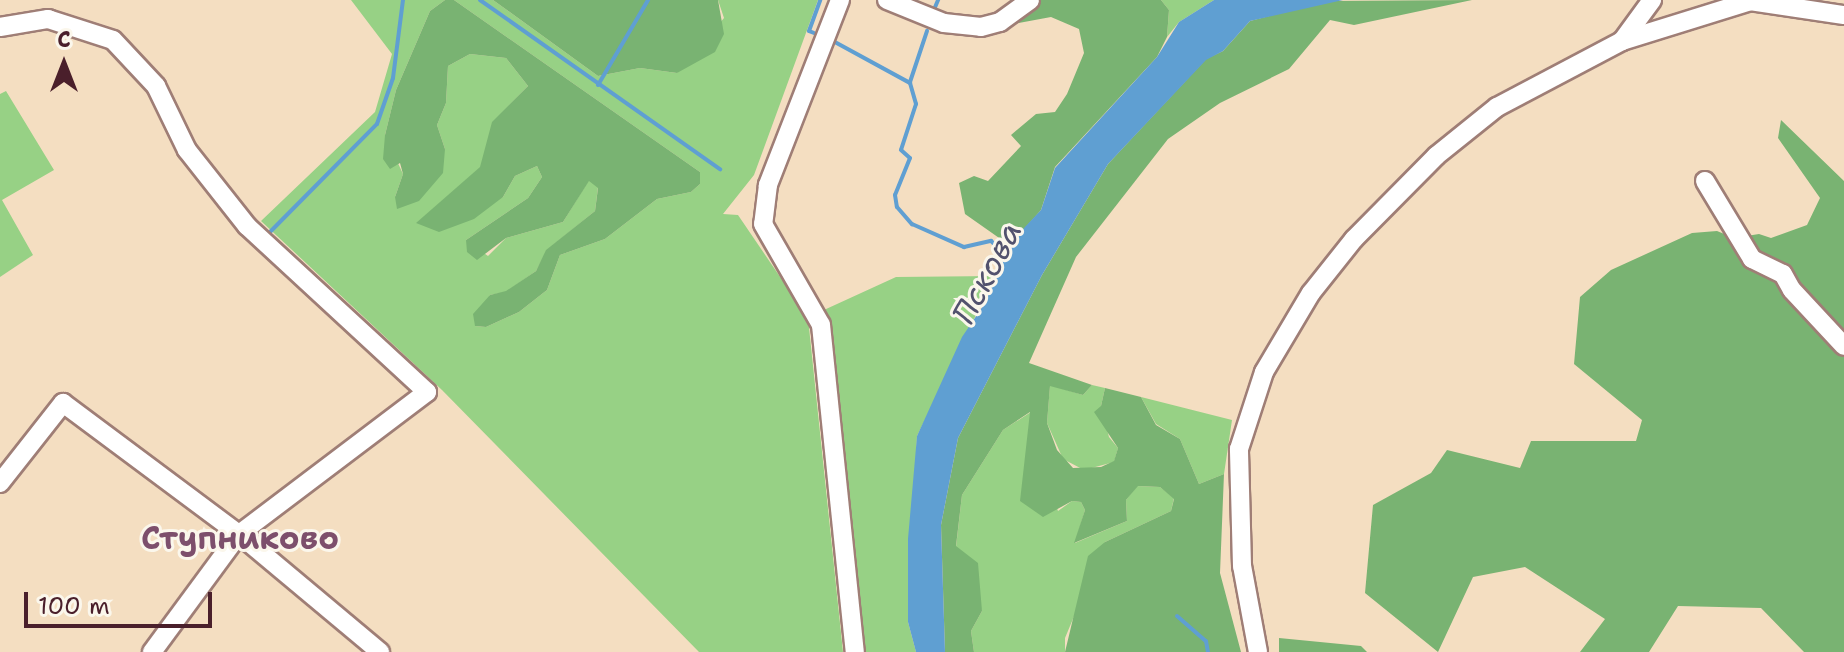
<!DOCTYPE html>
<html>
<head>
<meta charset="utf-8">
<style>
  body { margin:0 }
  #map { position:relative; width:1844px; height:652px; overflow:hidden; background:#f4dec1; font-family:"Shantell Sans",sans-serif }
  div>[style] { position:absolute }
  .green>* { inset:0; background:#97d185 }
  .forest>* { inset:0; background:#79b372 }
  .water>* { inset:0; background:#5f9fd2 }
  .stream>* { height:4px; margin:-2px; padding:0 2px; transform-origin:2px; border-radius:2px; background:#5f9fd2 }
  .roads { filter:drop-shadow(2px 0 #9f7e76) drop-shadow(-2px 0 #9f7e76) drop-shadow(0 2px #9f7e76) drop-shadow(0 -2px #9f7e76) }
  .minor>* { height:18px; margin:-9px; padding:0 9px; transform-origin:9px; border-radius:9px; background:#fff }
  span { translate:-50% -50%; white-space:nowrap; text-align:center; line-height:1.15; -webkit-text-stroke:6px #fbf7ec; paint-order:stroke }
  .water-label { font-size:32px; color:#52526e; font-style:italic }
  .neighbourhood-label { font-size:32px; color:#7d4f6c; font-weight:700 }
  .north { position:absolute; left:24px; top:24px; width:80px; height:80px; -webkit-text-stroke:6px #fbf7ec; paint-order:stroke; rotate:0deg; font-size:22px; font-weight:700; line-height:32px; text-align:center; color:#4a1f2b }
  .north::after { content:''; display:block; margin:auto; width:28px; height:36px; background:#4a1f2b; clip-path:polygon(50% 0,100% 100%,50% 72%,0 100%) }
  .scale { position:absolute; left:24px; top:592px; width:188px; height:36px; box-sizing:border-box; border:4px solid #4a1f2b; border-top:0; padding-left:10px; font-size:24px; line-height:28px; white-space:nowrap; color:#4a1f2b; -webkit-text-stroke:6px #fbf7ec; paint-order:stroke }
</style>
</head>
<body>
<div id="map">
  <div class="green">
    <div style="clip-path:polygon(351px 0,445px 0,430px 11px,396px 90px,385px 135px,403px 174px,395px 197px,445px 149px,437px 125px,446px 103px,448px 66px,470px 54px,506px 58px,528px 86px,493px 122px,481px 167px,417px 223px,503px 197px,515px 176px,537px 166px,542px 177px,528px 198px,466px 240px,488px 256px,506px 238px,563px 222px,589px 180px,598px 187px,595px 211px,547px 250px,536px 271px,506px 292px,490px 295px,475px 326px,486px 327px,519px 312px,547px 290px,560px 255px,605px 239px,657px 199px,691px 192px,700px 184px,700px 172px,454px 0,493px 0,598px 76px,640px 68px,677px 73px,724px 18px,718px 0,818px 0,754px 175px,723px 214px,738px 215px,808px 318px,843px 652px,699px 652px,442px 390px,261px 221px,375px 112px,392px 54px)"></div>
    <div style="clip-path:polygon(1161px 0,1214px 0,1179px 22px,1167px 37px,1169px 10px)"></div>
    <div style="clip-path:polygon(6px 91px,54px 170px,2px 200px,33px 255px,0 277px,0 94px)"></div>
    <div style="clip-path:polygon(995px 276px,917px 436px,908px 622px,916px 652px,856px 652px,813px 315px,896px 277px)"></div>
    <div style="clip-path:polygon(1050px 385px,1083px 395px,1092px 385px,1105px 388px,1101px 406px,1109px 437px,1118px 448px,1114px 462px,1084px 470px,1063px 459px,1047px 423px)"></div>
    <div style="clip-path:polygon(1141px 397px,1232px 420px,1224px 474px,1199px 484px,1180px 439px,1156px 424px)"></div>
    <div style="clip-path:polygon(1031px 412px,1030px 434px,1058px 511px,1072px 501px,1081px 502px,1085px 510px,1075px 543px,1127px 521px,1126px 500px,1137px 486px,1160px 487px,1174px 498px,1171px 511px,1105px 542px,1065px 638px,1065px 652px,974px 652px,971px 631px,982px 611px,956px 547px,962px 495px,1003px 430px)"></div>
  </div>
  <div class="forest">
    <div style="clip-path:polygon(445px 0,454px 0,700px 172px,700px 184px,691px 192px,657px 199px,605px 239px,560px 255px,547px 290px,519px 312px,486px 327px,475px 326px,473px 314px,490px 295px,506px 291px,536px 271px,546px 250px,595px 211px,598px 188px,589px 181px,563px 222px,506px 238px,477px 260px,467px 252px,466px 240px,528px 198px,542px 177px,537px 166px,515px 176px,503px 197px,474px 219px,439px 232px,416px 223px,480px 167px,492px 122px,528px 86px,506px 58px,470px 54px,448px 66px,446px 103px,437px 125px,445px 149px,443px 173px,419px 201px,397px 209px,395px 197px,403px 174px,400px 163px,390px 169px,383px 159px,385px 135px,396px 90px,430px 11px)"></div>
    <div style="clip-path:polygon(493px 0,718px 0,724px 34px,715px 52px,677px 73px,640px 68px,598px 76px)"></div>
    <div style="clip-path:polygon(1038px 0,1161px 0,1169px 10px,1167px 37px,1157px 57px,1055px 167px,1041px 210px,1003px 253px,1002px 240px,965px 214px,959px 183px,974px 176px,988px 181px,1021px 146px,1011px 135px,1036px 114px,1055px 112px,1067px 94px,1084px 53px,1079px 29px,1051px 17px,1008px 25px)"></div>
    <div style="clip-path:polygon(1472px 0,1354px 25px,1330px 20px,1289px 69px,1220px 103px,1168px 139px,1076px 257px,1029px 363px,1092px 385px,1083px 395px,1050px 386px,1047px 423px,1057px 450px,1073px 468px,1101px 467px,1114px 461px,1118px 448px,1094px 412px,1101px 406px,1105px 388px,1141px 397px,1156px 425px,1180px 439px,1199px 484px,1224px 474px,1220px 573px,1241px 652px,1065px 652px,1088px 556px,1105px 542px,1171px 511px,1174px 499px,1160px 487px,1138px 486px,1126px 500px,1127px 521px,1074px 543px,1085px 510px,1081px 502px,1072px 501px,1043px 517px,1020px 501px,1030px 412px,1003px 430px,962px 495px,956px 546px,978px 563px,982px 611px,971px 631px,974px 652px,945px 652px,941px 525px,958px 438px,1042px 275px,1108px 164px,1206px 59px,1223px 51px,1250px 21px,1328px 1px)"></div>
    <div style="clip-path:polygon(1781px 120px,1844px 181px,1844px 652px,1804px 652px,1761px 608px,1678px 606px,1649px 652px,1580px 652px,1605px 619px,1525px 567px,1473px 577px,1438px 652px,1365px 593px,1373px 505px,1431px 473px,1447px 450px,1520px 468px,1531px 441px,1636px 441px,1642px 420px,1574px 364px,1580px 297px,1611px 270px,1692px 233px,1717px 231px,1734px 238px,1759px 234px,1771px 238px,1807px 225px,1820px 198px,1778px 138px)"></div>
    <div style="clip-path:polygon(1279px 638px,1361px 646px,1367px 652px,1279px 652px)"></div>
  </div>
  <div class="water">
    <div style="clip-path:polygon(1214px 0,1343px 0,1250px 21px,1223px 51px,1206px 60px,1108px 164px,1042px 275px,958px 438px,941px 525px,945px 652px,916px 652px,908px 622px,908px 539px,917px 436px,962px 337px,985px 303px,1007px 246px,1041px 210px,1055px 168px,1157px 57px,1179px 22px)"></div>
  </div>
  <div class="stream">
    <div style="left:480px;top:0;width:294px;rotate:35.2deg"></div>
    <div style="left:933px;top:12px;width:13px;rotate:-67deg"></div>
    <div style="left:814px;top:33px;width:5px;rotate:-158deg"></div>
    <div style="left:809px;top:31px;width:33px;rotate:-70deg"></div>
    <div style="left:833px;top:41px;width:88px;rotate:28.6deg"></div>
    <div style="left:910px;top:83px;width:22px;rotate:74deg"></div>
    <div style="left:916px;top:104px;width:48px;rotate:108.1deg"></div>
    <div style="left:901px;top:150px;width:12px;rotate:42deg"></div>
    <div style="left:910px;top:158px;width:40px;rotate:112deg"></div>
    <div style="left:895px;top:195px;width:12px;rotate:81deg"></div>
    <div style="left:897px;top:207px;width:23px;rotate:49deg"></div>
    <div style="left:912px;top:224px;width:57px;rotate:23.9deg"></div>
    <div style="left:964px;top:247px;width:28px;rotate:-13deg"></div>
    <div style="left:991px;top:241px;width:19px;rotate:43deg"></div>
    <div style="left:910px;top:82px;width:54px;rotate:-71.6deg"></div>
    <div style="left:598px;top:85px;width:99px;rotate:-59.5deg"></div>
    <div style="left:268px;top:234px;width:155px;rotate:-45.3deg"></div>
    <div style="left:377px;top:124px;width:49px;rotate:-70.8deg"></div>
    <div style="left:393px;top:78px;width:79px;rotate:-82.7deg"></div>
    <div style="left:360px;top:318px;width:98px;rotate:42.5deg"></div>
    <div style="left:1177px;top:616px;width:38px;rotate:41deg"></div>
    <div style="left:1206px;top:641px;width:11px;rotate:80deg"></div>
  </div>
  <div class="roads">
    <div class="minor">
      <div style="left:840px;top:0;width:199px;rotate:111.3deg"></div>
      <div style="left:768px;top:185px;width:39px;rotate:97deg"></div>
      <div style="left:763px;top:224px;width:116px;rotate:60.1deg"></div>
      <div style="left:821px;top:325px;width:329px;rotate:84.1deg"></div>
      <div style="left:887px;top:0;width:61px;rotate:22deg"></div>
      <div style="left:944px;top:23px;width:37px;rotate:6deg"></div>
      <div style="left:981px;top:27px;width:20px;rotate:-15deg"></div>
      <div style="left:1000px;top:22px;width:37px;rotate:-36deg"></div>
      <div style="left:1750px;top:1px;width:95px;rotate:8.5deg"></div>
      <div style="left:0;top:27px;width:49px;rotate:-9.5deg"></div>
      <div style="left:48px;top:19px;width:68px;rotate:17.9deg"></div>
      <div style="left:113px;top:40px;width:63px;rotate:46.9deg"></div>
      <div style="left:156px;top:86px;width:71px;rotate:64.2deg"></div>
      <div style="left:187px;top:150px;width:97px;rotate:51.7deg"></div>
      <div style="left:247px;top:226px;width:245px;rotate:42.7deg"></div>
      <div style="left:427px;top:392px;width:236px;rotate:142.9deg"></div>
      <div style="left:239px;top:534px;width:147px;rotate:126.4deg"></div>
      <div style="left:1622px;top:41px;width:51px;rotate:-53.8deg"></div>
      <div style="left:1705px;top:181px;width:91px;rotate:58.9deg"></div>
      <div style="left:1752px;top:259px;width:34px;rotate:26deg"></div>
      <div style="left:1783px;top:274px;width:18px;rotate:61deg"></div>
      <div style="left:1792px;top:290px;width:76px;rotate:47.1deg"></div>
      <div style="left:0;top:483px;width:102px;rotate:-51.8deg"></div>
      <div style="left:63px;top:403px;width:219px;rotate:36.7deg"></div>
      <div style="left:239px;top:534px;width:184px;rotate:39.9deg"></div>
      <div style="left:1258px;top:652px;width:87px;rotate:-100.5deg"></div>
      <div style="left:1242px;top:566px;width:117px;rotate:-91.5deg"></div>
      <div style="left:1239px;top:449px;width:81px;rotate:-72deg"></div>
      <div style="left:1264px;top:372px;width:92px;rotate:-59.3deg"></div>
      <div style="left:1311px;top:293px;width:69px;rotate:-51.5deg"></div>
      <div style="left:1354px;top:239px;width:117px;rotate:-45.3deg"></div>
      <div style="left:1436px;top:156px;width:78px;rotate:-38.8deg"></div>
      <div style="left:1497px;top:107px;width:141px;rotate:-27.8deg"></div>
      <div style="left:1622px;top:41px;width:138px;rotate:-17.3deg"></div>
    </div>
  </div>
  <div class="water-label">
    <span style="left:987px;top:273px;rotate:-62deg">Пскова</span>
  </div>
  <div class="neighbourhood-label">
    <span style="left:240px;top:538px">Ступниково</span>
  </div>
  <div class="north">С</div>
  <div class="scale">100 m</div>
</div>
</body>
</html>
